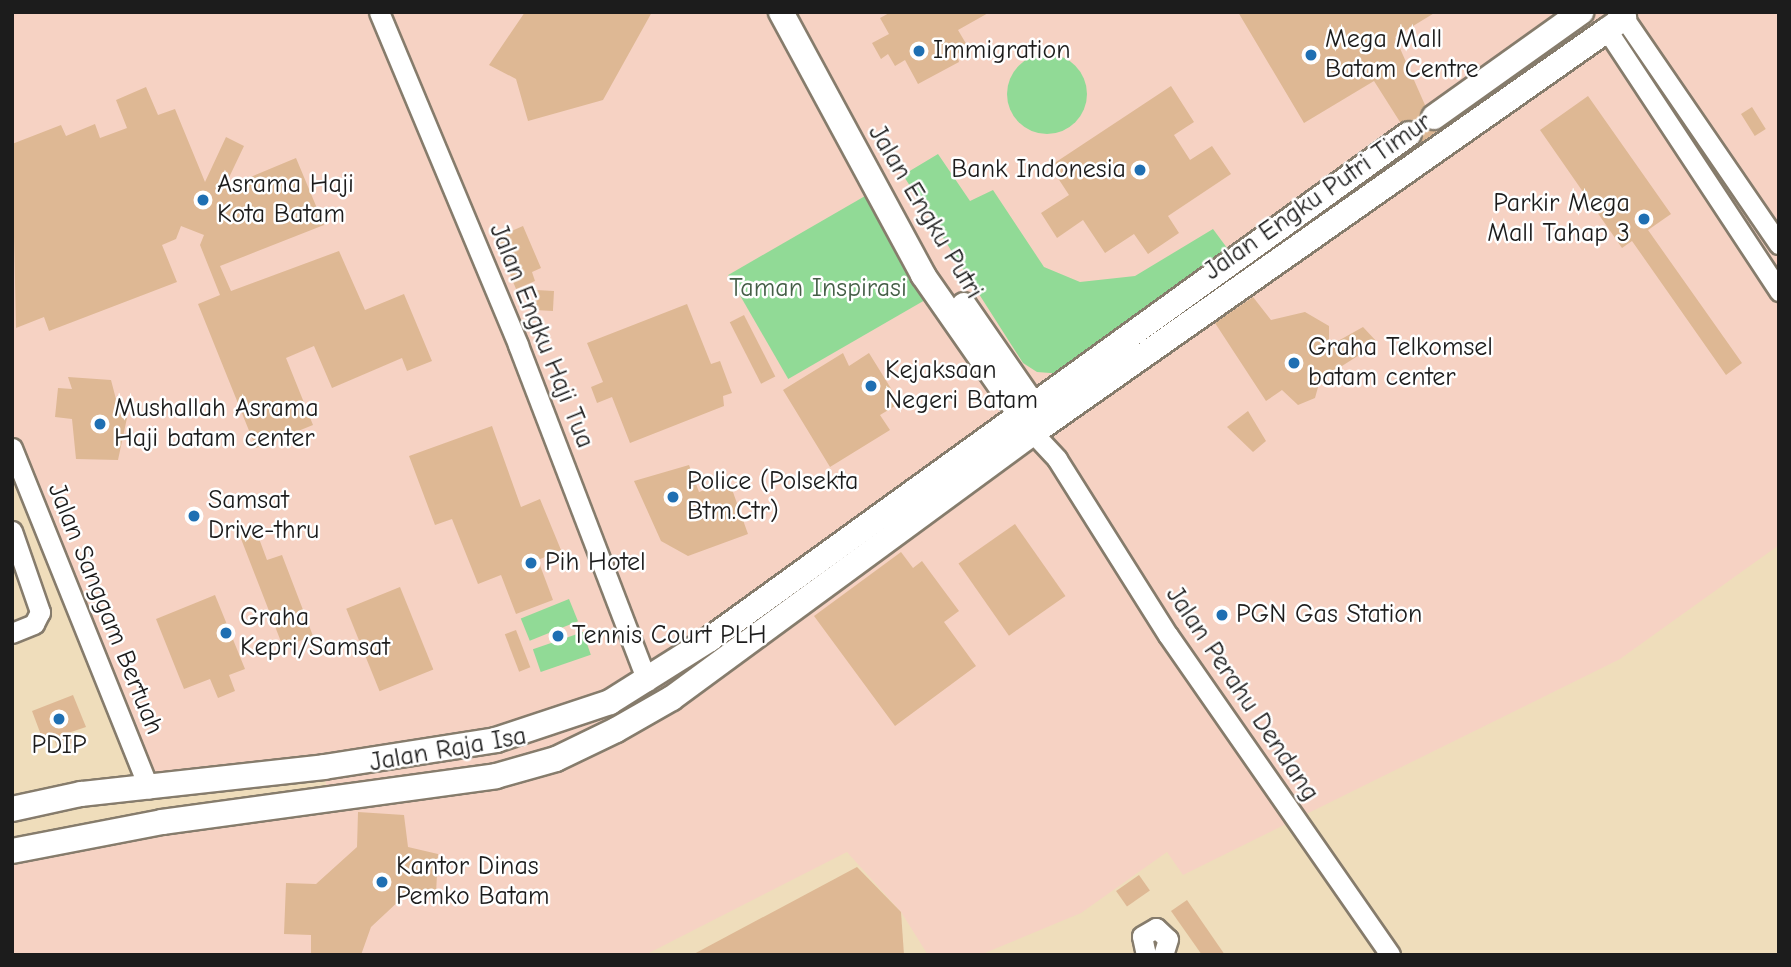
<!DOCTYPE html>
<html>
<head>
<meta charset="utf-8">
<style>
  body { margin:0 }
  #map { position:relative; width:1791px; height:967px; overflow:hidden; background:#efddbb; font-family:"Comic Neue",sans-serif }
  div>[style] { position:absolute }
  .built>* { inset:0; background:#f6d2c3 }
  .green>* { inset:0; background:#91da96; transform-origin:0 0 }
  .round { border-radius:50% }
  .building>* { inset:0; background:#deb894; transform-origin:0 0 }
  .roads { filter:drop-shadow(2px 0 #867c6c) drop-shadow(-2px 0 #867c6c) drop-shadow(0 2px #867c6c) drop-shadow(0 -2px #867c6c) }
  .minor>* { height:19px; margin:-9.5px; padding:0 9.5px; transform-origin:9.5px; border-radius:9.5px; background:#fff }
  .major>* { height:24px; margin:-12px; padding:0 12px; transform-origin:12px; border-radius:12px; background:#fff }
  .dots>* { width:19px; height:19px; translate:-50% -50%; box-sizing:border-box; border:4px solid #fff; border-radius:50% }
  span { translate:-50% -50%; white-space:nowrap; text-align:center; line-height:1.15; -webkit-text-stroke:5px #fff; paint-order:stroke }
  .poi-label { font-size:26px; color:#1c1c1c }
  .left { translate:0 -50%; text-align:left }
  .right { translate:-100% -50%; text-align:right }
  .street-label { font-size:26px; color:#1c1c1c }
  .park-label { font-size:26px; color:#455e47 }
  .frame { position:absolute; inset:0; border:14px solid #1c1c1c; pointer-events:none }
</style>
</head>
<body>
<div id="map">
  <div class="built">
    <div style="clip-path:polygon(12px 12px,1779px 12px,1779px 545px,1620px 659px,1183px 875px,1167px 852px,1081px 913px,980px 955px,928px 955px,901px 912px,847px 852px,645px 955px,12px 955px,12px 851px,328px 800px,324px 768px,149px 788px,12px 448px)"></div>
  </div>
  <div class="green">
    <div class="round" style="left:1007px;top:54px;width:80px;height:80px"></div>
    <div style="clip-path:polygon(938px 154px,970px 201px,993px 190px,1044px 267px,1080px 282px,1135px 276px,1213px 229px,1233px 256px,1064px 374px,1037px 372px,1023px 363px,903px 175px)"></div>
    <div style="left:872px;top:192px;width:120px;height:166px;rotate:60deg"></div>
    <div style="left:569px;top:599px;width:24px;height:52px;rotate:68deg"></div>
    <div style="left:583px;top:632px;width:24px;height:53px;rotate:71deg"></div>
  </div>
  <div class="building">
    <div style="clip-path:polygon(525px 12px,652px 12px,603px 100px,528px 121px,516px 79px,489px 65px)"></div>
    <div style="clip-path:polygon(891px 12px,990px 12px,958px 30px,968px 47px,957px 54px,959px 62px,918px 84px,905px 60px,895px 66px,888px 54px,881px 59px,872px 43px,889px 34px,880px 18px)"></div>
    <div style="clip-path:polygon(1238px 12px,1436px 12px,1395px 37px,1425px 105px,1422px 125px,1437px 131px,1421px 143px,1421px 125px,1400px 122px,1374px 81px,1304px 123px)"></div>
    <div style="clip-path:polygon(1171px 86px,1194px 122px,1174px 135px,1190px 160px,1212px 146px,1231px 174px,1168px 216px,1179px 233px,1148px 254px,1134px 234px,1105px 253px,1083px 220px,1057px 238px,1041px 213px,1069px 195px,1050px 166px)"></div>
    <div style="clip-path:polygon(146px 87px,158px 115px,175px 109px,205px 182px,226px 137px,244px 146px,224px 188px,296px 158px,324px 225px,220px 266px,231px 291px,339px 251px,365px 310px,404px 294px,432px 361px,407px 371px,402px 358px,332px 388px,314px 346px,286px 358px,313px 425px,256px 448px,198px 304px,220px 295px,200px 245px,204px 235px,181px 226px,176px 239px,162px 245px,177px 282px,49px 331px,44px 317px,16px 328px,12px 144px,61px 125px,66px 136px,95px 124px,100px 138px,127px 128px,116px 100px)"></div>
    <div style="clip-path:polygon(1588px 96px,1671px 214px,1648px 230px,1742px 363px,1726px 375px,1632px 241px,1622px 248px,1540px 130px)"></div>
    <div style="left:1752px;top:107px;width:26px;height:13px;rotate:58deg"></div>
    <div style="clip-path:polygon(523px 226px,541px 268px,532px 272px,535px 281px,516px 289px,495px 238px)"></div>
    <div style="left:536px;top:290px;width:18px;height:20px;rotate:3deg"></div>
    <div style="clip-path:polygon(1253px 297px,1271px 320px,1305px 312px,1329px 326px,1329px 346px,1363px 327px,1378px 343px,1320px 380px,1315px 398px,1298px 405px,1282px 390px,1266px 401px,1215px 323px)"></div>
    <div style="clip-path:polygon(687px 304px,711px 364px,720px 361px,732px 393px,723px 396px,724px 406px,630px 443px,612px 397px,597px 403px,591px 387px,603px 382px,587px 343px)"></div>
    <div style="left:744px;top:315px;width:69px;height:16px;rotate:63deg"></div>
    <div style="clip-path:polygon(843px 353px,849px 366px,869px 353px,900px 403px,880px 415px,890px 430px,830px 467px,783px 390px)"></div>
    <div style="clip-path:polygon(68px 377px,111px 380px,117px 403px,130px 404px,118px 460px,76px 459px,72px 419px,55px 417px,58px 388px,72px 389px)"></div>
    <div style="clip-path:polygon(1248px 411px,1266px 441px,1253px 452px,1227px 427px)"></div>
    <div style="clip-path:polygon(492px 426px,521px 507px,540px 499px,561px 550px,538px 560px,553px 600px,516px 614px,501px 575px,478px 584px,452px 519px,435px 525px,409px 456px)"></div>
    <div style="clip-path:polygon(689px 465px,699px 492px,729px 481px,748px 534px,688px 556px,661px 541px,634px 481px)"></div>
    <div style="left:1015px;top:524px;width:88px;height:69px;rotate:55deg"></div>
    <div style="clip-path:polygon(254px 525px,267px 560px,282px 555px,313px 636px,283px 647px,238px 531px)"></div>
    <div style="clip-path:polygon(901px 552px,913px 568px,922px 561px,959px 611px,944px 622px,976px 666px,895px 726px,814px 616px)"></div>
    <div style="left:400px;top:587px;width:89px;height:58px;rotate:68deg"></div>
    <div style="clip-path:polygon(215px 595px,245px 669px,229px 675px,235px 691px,218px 698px,210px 679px,184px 689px,156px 619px)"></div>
    <div style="left:516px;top:630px;width:40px;height:12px;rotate:69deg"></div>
    <div style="clip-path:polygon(73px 695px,86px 727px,71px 732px,75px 742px,58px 749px,54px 739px,44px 743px,32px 711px)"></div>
    <div style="clip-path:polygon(358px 812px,404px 815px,408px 847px,438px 854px,436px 894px,401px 899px,371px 927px,361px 955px,311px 955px,311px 935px,284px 934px,286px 883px,316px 884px,357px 847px)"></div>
    <div style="clip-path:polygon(857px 867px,901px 912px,904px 955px,692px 955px)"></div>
    <div style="left:1139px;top:875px;width:19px;height:28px;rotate:55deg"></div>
    <div style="clip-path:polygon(1187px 900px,1225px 955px,1202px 955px,1171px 911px)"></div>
  </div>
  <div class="roads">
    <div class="minor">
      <div style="left:379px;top:12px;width:361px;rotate:67.3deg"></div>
      <div style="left:518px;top:345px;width:360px;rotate:69deg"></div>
      <div style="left:1624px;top:18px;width:274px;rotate:55.6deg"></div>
      <div style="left:1607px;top:30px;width:313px;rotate:56.6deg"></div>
      <div style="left:1033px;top:433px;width:35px;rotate:47deg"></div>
      <div style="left:1057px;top:459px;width:208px;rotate:57.8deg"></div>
      <div style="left:1168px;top:635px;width:389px;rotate:55.2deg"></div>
      <div style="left:12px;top:448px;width:367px;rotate:68.1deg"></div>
      <div style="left:12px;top:531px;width:86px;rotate:70.9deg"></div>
      <div style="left:40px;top:612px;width:13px;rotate:117deg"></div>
      <div style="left:34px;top:624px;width:24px;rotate:158deg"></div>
      <div style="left:1146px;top:955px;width:19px;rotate:-102deg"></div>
      <div style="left:1142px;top:936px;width:16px;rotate:-30deg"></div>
      <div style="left:1156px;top:928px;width:16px;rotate:43deg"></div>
      <div style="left:1168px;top:939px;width:17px;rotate:107deg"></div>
    </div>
    <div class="major">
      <div style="left:781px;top:12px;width:299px;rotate:61.6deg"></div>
      <div style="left:923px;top:275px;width:182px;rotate:55.1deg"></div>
      <div style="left:1434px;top:117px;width:181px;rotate:-35.5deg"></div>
      <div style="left:964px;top:305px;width:135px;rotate:55.3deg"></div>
      <div style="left:12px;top:809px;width:71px;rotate:-12.3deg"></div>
      <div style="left:81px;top:794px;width:244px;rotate:-6.3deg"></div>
      <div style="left:324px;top:767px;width:174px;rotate:-8.9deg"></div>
      <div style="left:496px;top:740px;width:120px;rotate:-18.4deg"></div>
      <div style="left:610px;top:702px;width:118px;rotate:-32.2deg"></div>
      <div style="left:710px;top:639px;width:862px;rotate:-35.85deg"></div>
      <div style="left:12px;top:851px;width:153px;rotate:-10.9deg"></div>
      <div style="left:162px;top:822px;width:337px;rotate:-7.8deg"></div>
      <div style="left:496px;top:776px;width:62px;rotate:-15.8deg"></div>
      <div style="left:556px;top:759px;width:67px;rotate:-25.8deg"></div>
      <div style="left:616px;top:730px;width:64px;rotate:-29.7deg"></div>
      <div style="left:672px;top:698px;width:448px;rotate:-36.3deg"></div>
      <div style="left:1033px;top:433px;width:701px;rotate:-35.07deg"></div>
      <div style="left:1607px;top:30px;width:21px;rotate:-35deg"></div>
      <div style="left:1624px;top:18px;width:7px;rotate:-124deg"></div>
    </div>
  </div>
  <div class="dots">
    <div style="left:919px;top:51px;background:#1f6fb2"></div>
    <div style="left:1311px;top:55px;background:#1f6fb2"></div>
    <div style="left:1140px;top:170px;background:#1f6fb2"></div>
    <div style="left:203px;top:200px;background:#1f6fb2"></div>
    <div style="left:1644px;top:219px;background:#1f6fb2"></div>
    <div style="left:1294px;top:363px;background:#1f6fb2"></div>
    <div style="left:871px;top:386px;background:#1f6fb2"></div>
    <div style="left:100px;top:424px;background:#1f6fb2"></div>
    <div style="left:673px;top:497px;background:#1f6fb2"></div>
    <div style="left:194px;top:516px;background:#1f6fb2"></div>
    <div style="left:531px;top:563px;background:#1f6fb2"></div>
    <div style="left:1222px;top:615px;background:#1f6fb2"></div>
    <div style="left:226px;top:633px;background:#1f6fb2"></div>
    <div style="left:558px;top:636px;background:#1f6fb2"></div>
    <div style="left:59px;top:719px;background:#1f6fb2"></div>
    <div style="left:382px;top:882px;background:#1f6fb2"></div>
  </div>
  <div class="poi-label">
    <span class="left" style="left:1325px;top:55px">Mega Mall<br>Batam Centre</span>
    <span class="left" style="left:933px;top:51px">Immigration</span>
    <span class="right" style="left:1126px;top:170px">Bank Indonesia</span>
    <span class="left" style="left:217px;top:200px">Asrama Haji<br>Kota Batam</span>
    <span class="right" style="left:1630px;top:219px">Parkir Mega<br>Mall Tahap 3</span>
    <span class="left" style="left:1308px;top:363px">Graha Telkomsel<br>batam center</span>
    <span class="left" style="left:885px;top:386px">Kejaksaan<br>Negeri Batam</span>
    <span class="left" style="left:114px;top:424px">Mushallah Asrama<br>Haji batam center</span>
    <span class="left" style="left:687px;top:497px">Police (Polsekta<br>Btm.Ctr)</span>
    <span class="left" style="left:208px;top:516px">Samsat<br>Drive-thru</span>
    <span class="left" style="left:545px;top:563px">Pih Hotel</span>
    <span class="left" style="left:1236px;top:615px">PGN Gas Station</span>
    <span class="left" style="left:240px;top:633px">Graha<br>Kepri/Samsat</span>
    <span class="left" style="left:572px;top:636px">Tennis Court PLH</span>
    <span style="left:59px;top:746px">PDIP</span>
    <span class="left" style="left:396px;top:882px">Kantor Dinas<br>Pemko Batam</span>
  </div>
  <div class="street-label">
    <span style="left:1318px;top:197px;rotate:-35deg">Jalan Engku Putri Timur</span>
    <span style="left:925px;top:212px;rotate:59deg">Jalan Engku Putri</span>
    <span style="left:541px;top:336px;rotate:68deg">Jalan Engku Haji Tua</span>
    <span style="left:105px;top:609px;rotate:68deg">Jalan Sanggam Bertuah</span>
    <span style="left:1242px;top:694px;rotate:56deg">Jalan Perahu Dendang</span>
    <span style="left:448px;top:750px;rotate:-10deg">Jalan Raja Isa</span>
  </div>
  <div class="park-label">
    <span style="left:818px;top:289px">Taman Inspirasi</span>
  </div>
  <div class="frame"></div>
</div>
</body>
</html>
